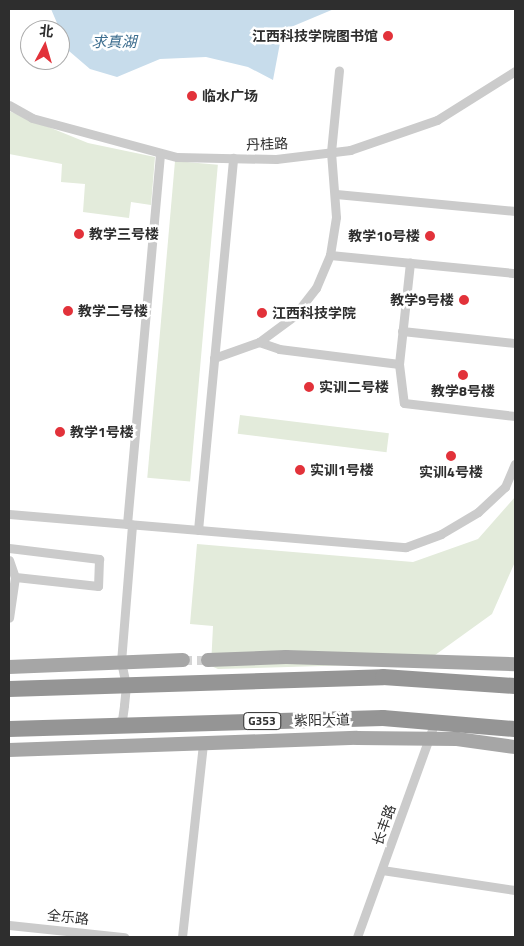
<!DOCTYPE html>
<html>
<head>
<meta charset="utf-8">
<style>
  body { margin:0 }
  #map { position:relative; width:524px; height:946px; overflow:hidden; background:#fff; font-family:"Titillium Web","Noto Sans SC",sans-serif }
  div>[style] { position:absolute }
  .green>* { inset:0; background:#e3ebdb; transform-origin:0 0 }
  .water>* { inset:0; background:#c7dceb }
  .street-tunnel>* { height:9px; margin-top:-4.5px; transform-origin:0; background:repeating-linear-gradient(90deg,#d5d5d5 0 9px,transparent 0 13.5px) }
  .street>* { height:9px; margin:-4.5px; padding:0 4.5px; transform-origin:4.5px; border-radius:4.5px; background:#cbcbcb }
  .primary>* { height:14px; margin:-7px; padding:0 7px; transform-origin:7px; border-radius:7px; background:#a6a6a6 }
  .highway>* { height:16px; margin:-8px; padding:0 8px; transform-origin:8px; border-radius:8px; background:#959595 }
  .dots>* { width:14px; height:14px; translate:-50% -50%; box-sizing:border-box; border:2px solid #fff; border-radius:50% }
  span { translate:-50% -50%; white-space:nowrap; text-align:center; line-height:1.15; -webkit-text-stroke:5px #fff; paint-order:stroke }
  .shield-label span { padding:1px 4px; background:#fff; border:1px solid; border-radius:4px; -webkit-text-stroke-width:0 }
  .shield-label { font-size:12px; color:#2e2e2e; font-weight:700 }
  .poi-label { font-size:14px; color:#2e2e2e; font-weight:700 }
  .right { translate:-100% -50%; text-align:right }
  .left { translate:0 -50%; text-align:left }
  .street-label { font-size:14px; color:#2e2e2e }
  .water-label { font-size:15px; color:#3d6d8e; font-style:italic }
  .frame { position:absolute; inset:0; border:10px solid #2e2e2e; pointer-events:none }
  .north { position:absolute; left:20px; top:20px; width:50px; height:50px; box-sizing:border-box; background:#fff; border:1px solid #ababab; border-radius:50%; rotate:6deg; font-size:14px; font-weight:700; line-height:20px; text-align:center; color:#2e2e2e }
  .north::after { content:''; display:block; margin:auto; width:18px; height:22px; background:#e2323a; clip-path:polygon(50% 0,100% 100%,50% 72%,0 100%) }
</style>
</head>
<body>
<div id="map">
  <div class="green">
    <div style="clip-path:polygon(9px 111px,88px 143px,155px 157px,151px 205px,131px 202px,129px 218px,83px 212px,85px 184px,61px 182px,62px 164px,9px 154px)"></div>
    <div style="left:175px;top:161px;width:43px;height:318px;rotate:5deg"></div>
    <div style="left:240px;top:415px;width:150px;height:19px;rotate:7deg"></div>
    <div style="clip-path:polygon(515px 497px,515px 562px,492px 614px,424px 663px,218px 669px,211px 666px,213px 626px,190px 624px,197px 544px,413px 562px,478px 539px)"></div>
  </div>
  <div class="water">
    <div style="clip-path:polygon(51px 9px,334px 9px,291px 27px,280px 43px,273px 80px,248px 67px,206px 57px,160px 59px,117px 77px,90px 69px,69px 51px)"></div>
  </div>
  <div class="street-tunnel">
    <div style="left:183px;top:660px;width:25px"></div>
  </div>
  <div class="street">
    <div style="left:9px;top:105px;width:26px;rotate:29deg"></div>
    <div style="left:32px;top:118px;width:150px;rotate:15.1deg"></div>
    <div style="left:177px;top:157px;width:99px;rotate:1.2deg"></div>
    <div style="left:276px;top:159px;width:75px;rotate:-6.9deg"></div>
    <div style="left:350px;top:150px;width:92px;rotate:-19deg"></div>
    <div style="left:437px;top:120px;width:92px;rotate:-32.1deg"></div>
    <div style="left:336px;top:194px;width:180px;rotate:5.4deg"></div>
    <div style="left:330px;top:255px;width:186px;rotate:5.6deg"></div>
    <div style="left:402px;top:331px;width:114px;rotate:6.1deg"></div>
    <div style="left:259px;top:342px;width:21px;rotate:19deg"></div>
    <div style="left:279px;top:349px;width:121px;rotate:7.1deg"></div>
    <div style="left:399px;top:364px;width:102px;rotate:-83.8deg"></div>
    <div style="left:214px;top:358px;width:48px;rotate:-19.6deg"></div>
    <div style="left:259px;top:342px;width:44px;rotate:-36.6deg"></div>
    <div style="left:294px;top:316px;width:36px;rotate:-52deg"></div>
    <div style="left:316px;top:288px;width:36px;rotate:-67deg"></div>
    <div style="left:330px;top:255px;width:38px;rotate:-81deg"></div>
    <div style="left:336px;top:217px;width:65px;rotate:-94.4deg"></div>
    <div style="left:331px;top:152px;width:82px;rotate:-84.4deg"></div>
    <div style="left:399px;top:364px;width:39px;rotate:83deg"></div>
    <div style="left:404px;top:403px;width:112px;rotate:6.7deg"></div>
    <div style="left:9px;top:514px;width:398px;rotate:4.8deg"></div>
    <div style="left:406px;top:547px;width:37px;rotate:-20deg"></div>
    <div style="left:441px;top:534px;width:43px;rotate:-30.7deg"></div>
    <div style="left:478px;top:512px;width:37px;rotate:-43deg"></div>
    <div style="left:505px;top:487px;width:25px;rotate:-67deg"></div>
    <div style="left:127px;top:524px;width:372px;rotate:-84.9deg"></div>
    <div style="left:198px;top:530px;width:374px;rotate:-84.6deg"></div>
    <div style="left:9px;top:548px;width:91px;rotate:7deg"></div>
    <div style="left:99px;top:559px;width:27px;rotate:92deg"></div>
    <div style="left:98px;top:586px;width:83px;rotate:-173.8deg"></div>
    <div style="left:9px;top:560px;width:18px;rotate:71deg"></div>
    <div style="left:15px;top:577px;width:41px;rotate:98.3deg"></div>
    <div style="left:115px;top:723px;width:8px;rotate:-23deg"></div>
    <div style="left:122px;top:720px;width:15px;rotate:-82deg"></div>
    <div style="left:124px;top:705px;width:20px;rotate:-84deg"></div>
    <div style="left:126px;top:685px;width:24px;rotate:-102deg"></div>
    <div style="left:121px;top:662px;width:138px;rotate:-85.4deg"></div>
    <div style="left:382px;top:870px;width:134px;rotate:8.6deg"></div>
    <div style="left:9px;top:925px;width:116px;rotate:6deg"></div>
    <div style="left:182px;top:937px;width:195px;rotate:-83.8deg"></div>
    <div style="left:357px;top:937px;width:230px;rotate:-70.1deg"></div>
  </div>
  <div class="primary">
    <div style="left:208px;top:660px;width:78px;rotate:-2.2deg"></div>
    <div style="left:286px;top:657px;width:229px;rotate:1.8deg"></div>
    <div style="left:9px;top:667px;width:174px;rotate:-2.3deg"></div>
    <div style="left:9px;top:750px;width:348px;rotate:-2deg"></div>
    <div style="left:357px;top:738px;width:100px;rotate:0.6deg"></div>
    <div style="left:457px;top:739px;width:59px;rotate:7.9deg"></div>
  </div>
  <div class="highway">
    <div style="left:9px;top:689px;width:374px;rotate:-1.8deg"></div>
    <div style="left:383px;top:677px;width:132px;rotate:3.9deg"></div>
    <div style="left:9px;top:729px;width:374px;rotate:-1.7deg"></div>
    <div style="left:383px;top:718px;width:132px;rotate:4.8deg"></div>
  </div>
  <div class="dots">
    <div style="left:388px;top:36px;background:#e2323a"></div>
    <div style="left:192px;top:96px;background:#e2323a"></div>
    <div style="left:79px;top:234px;background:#e2323a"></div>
    <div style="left:430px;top:236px;background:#e2323a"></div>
    <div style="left:464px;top:300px;background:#e2323a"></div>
    <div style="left:68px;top:311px;background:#e2323a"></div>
    <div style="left:262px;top:313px;background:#e2323a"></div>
    <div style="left:463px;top:375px;background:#e2323a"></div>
    <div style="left:309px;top:387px;background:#e2323a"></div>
    <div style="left:60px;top:432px;background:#e2323a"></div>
    <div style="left:451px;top:456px;background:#e2323a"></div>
    <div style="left:300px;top:470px;background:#e2323a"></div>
  </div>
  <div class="shield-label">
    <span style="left:262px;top:721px">G353</span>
  </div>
  <div class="poi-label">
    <span class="right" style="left:378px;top:36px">江西科技学院图书馆</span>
    <span class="left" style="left:202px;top:96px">临水广场</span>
    <span class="left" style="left:89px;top:234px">教学三号楼</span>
    <span class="right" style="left:420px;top:236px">教学10号楼</span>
    <span class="right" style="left:454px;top:300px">教学9号楼</span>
    <span class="left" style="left:78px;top:311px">教学二号楼</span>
    <span class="left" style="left:272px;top:313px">江西科技学院</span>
    <span class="left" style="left:319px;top:387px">实训二号楼</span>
    <span style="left:463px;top:391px">教学8号楼</span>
    <span class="left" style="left:70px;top:432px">教学1号楼</span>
    <span class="left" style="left:310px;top:470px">实训1号楼</span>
    <span style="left:451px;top:472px">实训4号楼</span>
  </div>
  <div class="street-label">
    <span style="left:267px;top:144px;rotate:-2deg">丹桂路</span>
    <span style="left:322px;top:720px;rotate:-1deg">紫阳大道</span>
    <span style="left:384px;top:825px;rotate:-70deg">长丰路</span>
    <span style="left:68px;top:917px;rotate:6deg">全乐路</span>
  </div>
  <div class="water-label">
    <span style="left:114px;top:42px">求真湖</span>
  </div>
  <div class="frame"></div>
  <div class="north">北</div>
</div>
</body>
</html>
